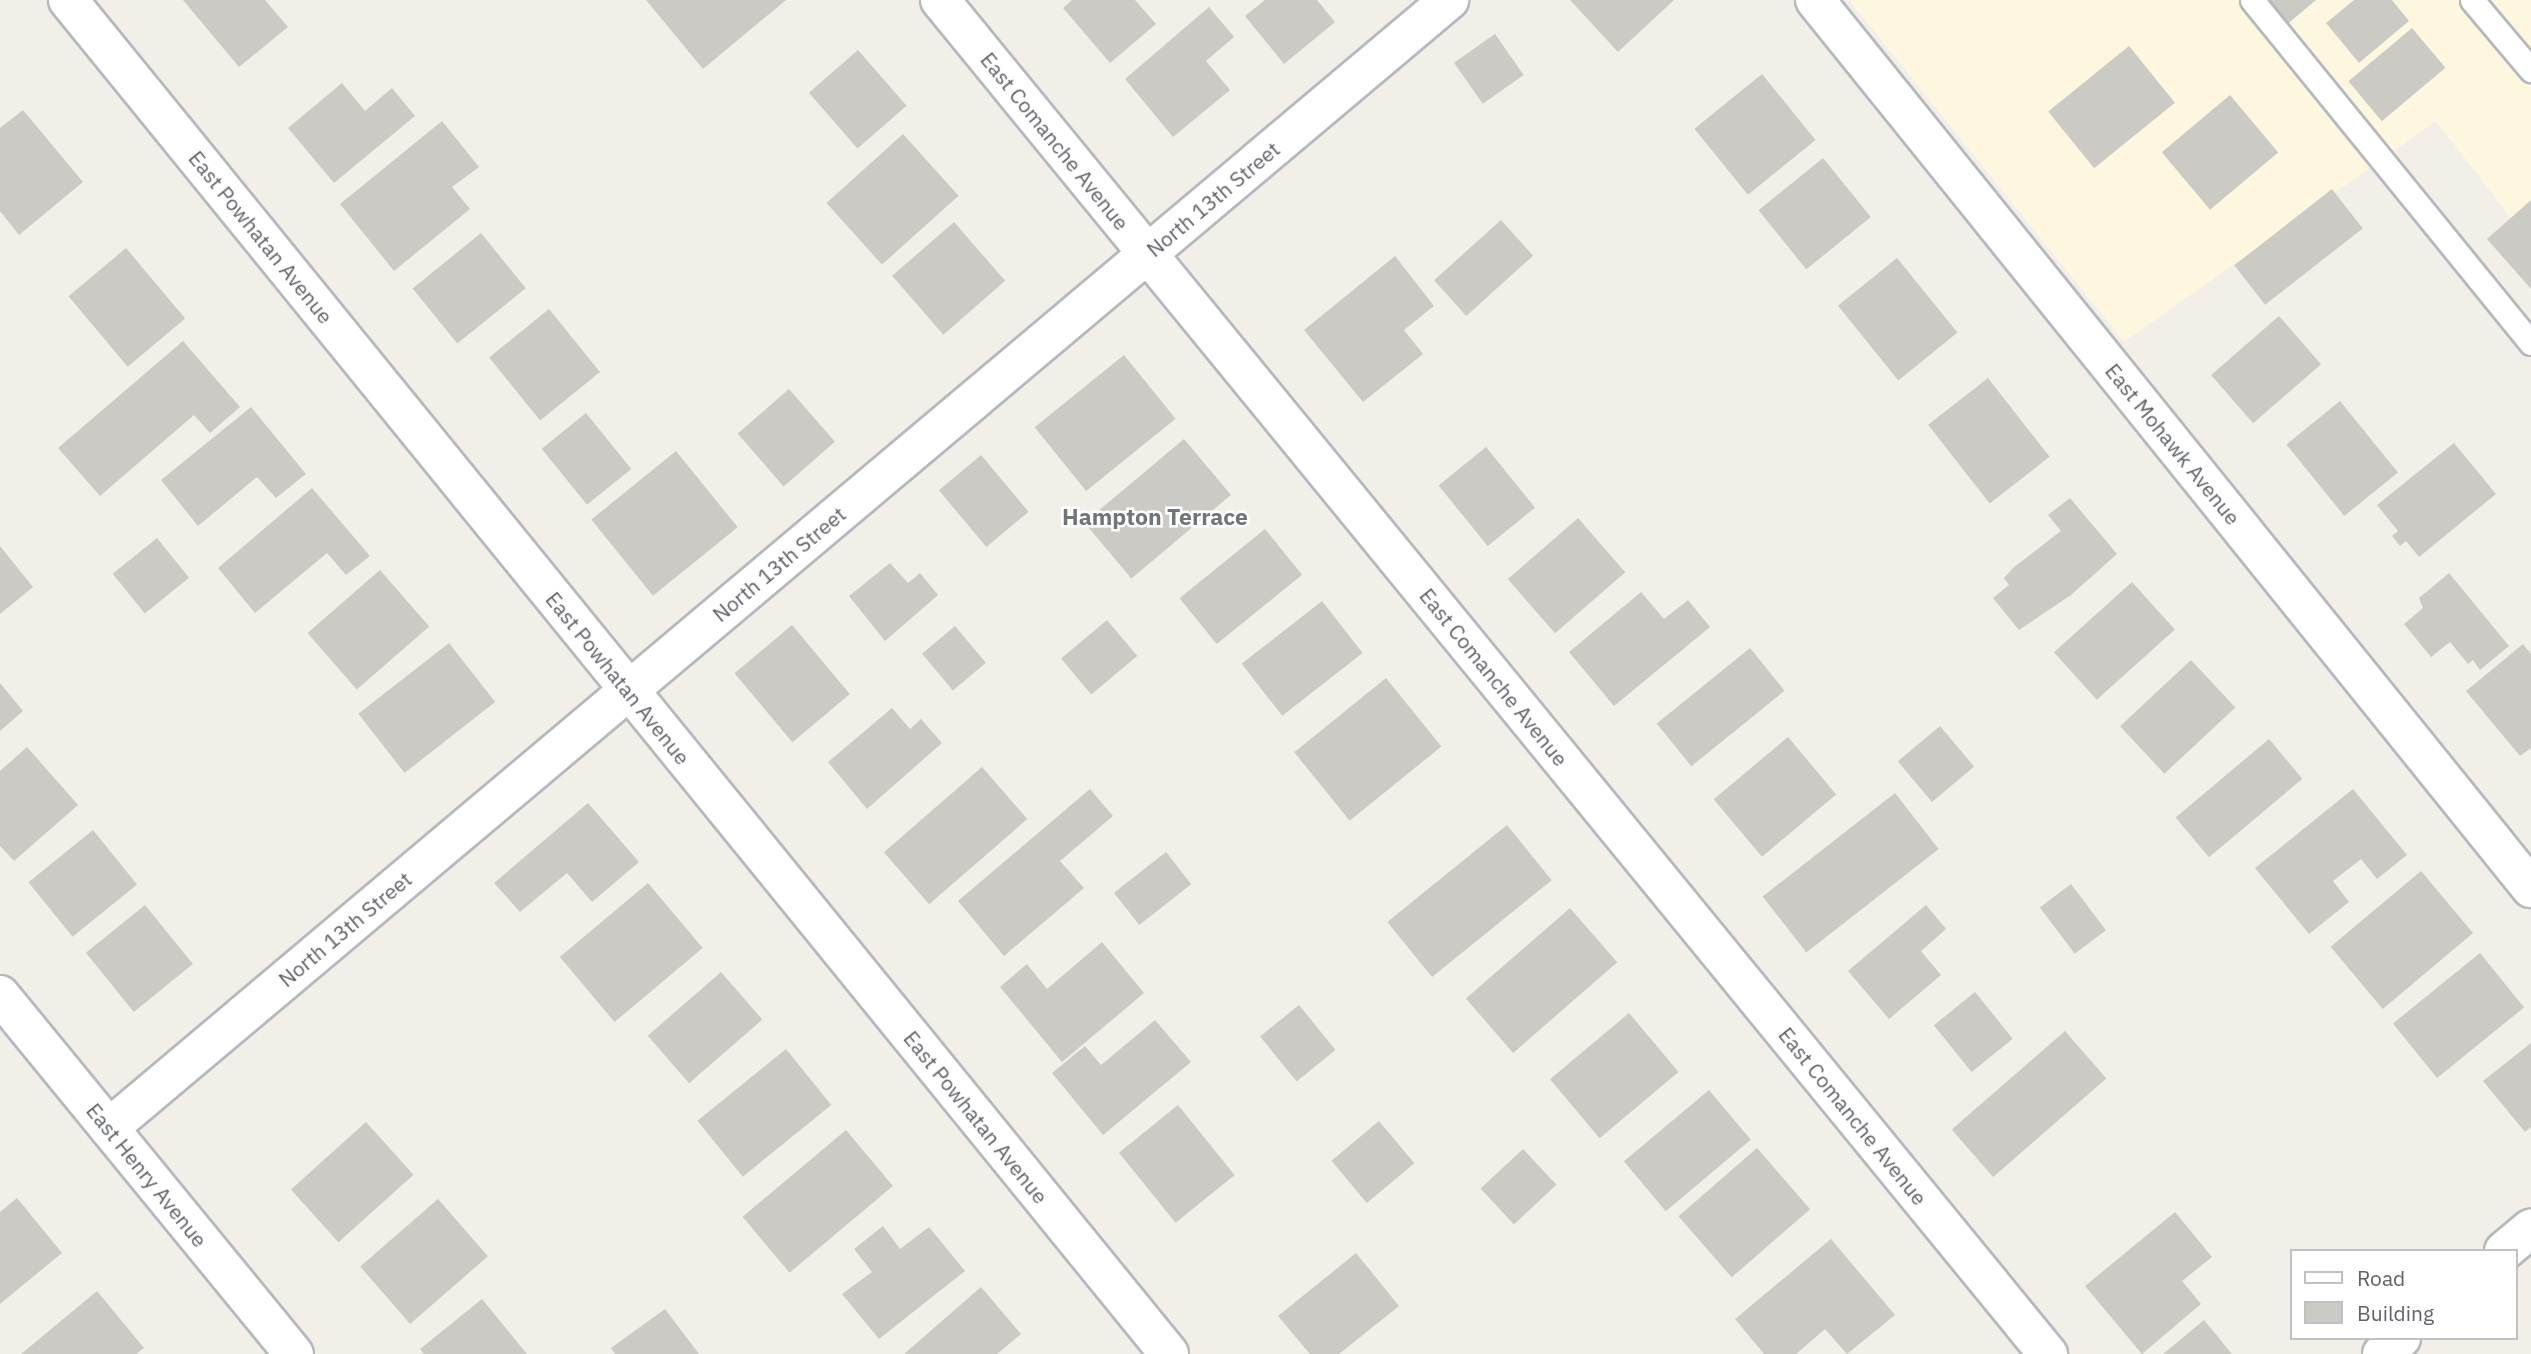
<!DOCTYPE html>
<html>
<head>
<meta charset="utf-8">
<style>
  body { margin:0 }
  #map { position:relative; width:2531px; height:1354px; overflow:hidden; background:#f1efe8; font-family:"IBM Plex Sans",sans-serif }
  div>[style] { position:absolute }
  .commercial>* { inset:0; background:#fef7e0 }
  .building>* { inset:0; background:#cccac5; transform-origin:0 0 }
  .roads { filter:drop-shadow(2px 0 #b5b8bc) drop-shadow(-2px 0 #b5b8bc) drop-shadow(0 2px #b5b8bc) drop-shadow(0 -2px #b5b8bc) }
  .service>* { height:23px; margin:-11.5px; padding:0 11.5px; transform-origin:11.5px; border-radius:11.5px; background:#fff }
  .minor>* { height:38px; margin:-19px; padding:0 19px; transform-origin:19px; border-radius:19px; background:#fff }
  span { translate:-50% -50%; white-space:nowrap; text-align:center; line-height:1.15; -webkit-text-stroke:5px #fff; paint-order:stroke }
  .street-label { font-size:21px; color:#5f6368 }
  .neighbourhood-label { font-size:23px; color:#70757a; font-weight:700 }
  .legend { position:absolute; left:2290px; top:1249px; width:228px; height:91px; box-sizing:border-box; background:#fff; border:2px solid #bfc1c3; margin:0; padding:9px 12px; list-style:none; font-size:21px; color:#5f6368 }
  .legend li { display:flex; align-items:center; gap:14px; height:35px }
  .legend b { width:35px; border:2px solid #bfc1c3 }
</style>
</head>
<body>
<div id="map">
  <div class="commercial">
    <div style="clip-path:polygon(1849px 0,2531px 0,2531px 244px,2436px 121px,2124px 342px)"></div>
  </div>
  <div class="building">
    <div style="clip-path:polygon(183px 0,265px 0,288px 27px,239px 67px)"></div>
    <div style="clip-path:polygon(646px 0,786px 0,703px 69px)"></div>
    <div style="clip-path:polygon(1072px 0,1135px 0,1156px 24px,1110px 63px,1063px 8px)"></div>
    <div style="clip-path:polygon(1265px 0,1317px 0,1335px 22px,1284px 64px,1245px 16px)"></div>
    <div style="clip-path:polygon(1570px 0,1674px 0,1618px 52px)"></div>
    <div style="clip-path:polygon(2264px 0,2316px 0,2285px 26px)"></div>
    <div style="clip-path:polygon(2354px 0,2392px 0,2409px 21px,2359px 63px,2326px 23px)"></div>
    <div style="clip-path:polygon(1209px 7px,1234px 37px,1206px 61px,1230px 90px,1173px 137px,1125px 79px)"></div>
    <div style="left:2412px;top:28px;width:52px;height:83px;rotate:50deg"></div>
    <div style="left:1495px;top:34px;width:50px;height:50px;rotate:55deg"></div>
    <div style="left:2129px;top:46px;width:73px;height:104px;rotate:51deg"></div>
    <div style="left:858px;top:50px;width:74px;height:65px;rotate:49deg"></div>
    <div style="left:1762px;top:74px;width:85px;height:87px;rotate:51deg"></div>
    <div style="clip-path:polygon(342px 83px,365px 111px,392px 88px,415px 116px,334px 183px,288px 128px)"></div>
    <div style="left:2230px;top:95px;width:75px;height:89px;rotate:50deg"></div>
    <div style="clip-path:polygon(23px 110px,83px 182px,19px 235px,0 211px,0 128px)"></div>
    <div style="clip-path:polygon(442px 121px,479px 167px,452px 187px,470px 209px,394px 271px,340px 204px)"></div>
    <div style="left:903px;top:134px;width:83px;height:103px;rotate:48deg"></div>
    <div style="left:1823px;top:158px;width:76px;height:83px;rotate:51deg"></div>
    <div style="left:2332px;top:189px;width:50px;height:124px;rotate:52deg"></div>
    <div style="clip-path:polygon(2531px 200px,2531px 289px,2487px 239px)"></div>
    <div style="left:1501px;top:220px;width:48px;height:90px;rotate:48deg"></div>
    <div style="left:954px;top:222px;width:78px;height:82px;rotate:49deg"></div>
    <div style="left:481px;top:233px;width:71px;height:88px;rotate:51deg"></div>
    <div style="left:126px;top:248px;width:92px;height:75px;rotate:50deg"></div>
    <div style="clip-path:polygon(1395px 256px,1434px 306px,1404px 330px,1423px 354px,1363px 402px,1304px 330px)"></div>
    <div style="left:1897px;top:258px;width:96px;height:76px;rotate:51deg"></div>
    <div style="left:549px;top:309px;width:81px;height:77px;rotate:51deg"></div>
    <div style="left:2279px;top:316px;width:64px;height:90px;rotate:49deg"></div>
    <div style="clip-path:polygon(183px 341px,240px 407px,210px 433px,194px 415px,100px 496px,58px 448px)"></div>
    <div style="left:1124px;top:355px;width:82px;height:115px;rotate:51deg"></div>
    <div style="left:1988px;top:378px;width:100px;height:76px;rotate:52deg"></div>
    <div style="left:789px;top:389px;width:70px;height:68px;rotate:49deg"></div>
    <div style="left:2340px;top:401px;width:92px;height:69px;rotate:51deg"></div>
    <div style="clip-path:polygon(251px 407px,306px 474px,276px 498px,257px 477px,198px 526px,161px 480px)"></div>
    <div style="left:586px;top:413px;width:72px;height:57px;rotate:51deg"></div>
    <div style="left:1184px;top:439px;width:73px;height:130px;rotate:50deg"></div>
    <div style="clip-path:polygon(2454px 443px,2496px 494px,2419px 557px,2406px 541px,2400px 546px,2392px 536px,2398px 531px,2377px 505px)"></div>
    <div style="left:1486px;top:447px;width:78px;height:61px;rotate:51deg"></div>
    <div style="left:676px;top:451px;width:98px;height:109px;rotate:51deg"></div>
    <div style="left:981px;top:455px;width:74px;height:55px;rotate:50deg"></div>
    <div style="clip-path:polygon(312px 488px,370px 556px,346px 575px,327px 553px,255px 613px,218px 568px)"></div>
    <div style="clip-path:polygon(2070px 498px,2117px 554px,2071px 595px,2019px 630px,1993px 598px,2009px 585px,2004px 578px,2013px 568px,2061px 531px,2048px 515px)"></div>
    <div style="left:1578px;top:518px;width:72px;height:93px;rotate:49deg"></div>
    <div style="left:1265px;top:529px;width:59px;height:110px;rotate:51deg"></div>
    <div style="left:157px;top:538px;width:51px;height:57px;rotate:51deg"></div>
    <div style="clip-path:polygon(0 546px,33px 587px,0 614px)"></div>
    <div style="clip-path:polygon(890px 563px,908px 583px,920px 573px,938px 595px,885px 641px,849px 596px)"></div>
    <div style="left:380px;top:570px;width:75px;height:96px;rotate:49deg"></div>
    <div style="clip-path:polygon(2449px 573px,2509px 646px,2480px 670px,2473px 660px,2468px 664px,2450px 642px,2431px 657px,2404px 624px,2423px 608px,2419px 598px)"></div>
    <div style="left:2132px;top:582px;width:64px;height:105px;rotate:48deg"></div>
    <div style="clip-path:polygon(1641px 592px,1664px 619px,1688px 600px,1710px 627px,1614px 706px,1569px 652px)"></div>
    <div style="left:1322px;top:601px;width:66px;height:102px;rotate:52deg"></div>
    <div style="left:1107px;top:620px;width:47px;height:60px;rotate:50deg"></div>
    <div style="left:792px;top:625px;width:90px;height:75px;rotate:50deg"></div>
    <div style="left:955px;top:626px;width:48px;height:43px;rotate:50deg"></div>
    <div style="left:449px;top:643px;width:75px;height:115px;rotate:52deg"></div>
    <div style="clip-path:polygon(2523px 644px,2531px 654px,2531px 748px,2520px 756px,2466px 691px)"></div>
    <div style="left:1750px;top:648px;width:55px;height:120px;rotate:51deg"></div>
    <div style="left:2191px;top:660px;width:65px;height:97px;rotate:47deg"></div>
    <div style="left:1386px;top:678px;width:88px;height:118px;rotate:51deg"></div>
    <div style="clip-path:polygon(0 683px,23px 711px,0 731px)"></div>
    <div style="clip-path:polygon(892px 708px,910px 729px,921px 719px,942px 743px,867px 809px,828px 762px)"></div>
    <div style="left:1940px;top:726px;width:53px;height:55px;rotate:50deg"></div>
    <div style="left:1788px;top:737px;width:75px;height:97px;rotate:50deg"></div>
    <div style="left:2269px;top:739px;width:52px;height:122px;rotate:50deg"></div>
    <div style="clip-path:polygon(27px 747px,78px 805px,14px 861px,0 846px,0 771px)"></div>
    <div style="left:982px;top:767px;width:69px;height:130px;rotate:49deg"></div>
    <div style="clip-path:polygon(1090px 789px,1113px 816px,1060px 861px,1084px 888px,1004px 956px,958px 901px)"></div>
    <div style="clip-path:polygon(2353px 789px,2407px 855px,2377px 879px,2361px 859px,2333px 881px,2349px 902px,2309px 934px,2255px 868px)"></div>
    <div style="left:1895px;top:793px;width:71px;height:168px;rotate:52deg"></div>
    <div style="clip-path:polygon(588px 803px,639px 862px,592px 902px,567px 873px,520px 912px,494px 883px)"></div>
    <div style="left:1507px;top:825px;width:71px;height:154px;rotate:51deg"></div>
    <div style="left:93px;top:830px;width:70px;height:83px;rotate:51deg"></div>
    <div style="left:1166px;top:852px;width:41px;height:66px;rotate:52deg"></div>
    <div style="left:2421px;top:871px;width:81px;height:118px;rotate:50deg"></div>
    <div style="left:648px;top:883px;width:85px;height:115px;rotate:50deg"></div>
    <div style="left:2071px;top:884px;width:58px;height:39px;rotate:53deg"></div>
    <div style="left:145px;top:905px;width:76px;height:76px;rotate:51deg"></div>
    <div style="clip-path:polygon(1926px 905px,1946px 929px,1921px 951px,1941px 975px,1889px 1019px,1848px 971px)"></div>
    <div style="left:1570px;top:908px;width:72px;height:138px;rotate:49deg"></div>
    <div style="clip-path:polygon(1102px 942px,1144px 993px,1062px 1062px,1000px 987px,1027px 964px,1047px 989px)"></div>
    <div style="left:2480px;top:953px;width:70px;height:112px;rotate:51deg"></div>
    <div style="left:721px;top:972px;width:63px;height:97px;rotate:49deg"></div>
    <div style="left:1975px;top:992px;width:60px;height:53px;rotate:51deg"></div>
    <div style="left:1299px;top:1005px;width:58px;height:50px;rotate:51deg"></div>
    <div style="left:1629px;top:1013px;width:77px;height:103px;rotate:50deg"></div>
    <div style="clip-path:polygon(1155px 1020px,1191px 1062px,1103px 1135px,1052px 1073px,1085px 1046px,1101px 1065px)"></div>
    <div style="left:2065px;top:1031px;width:63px;height:150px;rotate:49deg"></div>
    <div style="clip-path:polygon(2531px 1043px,2531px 1127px,2525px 1132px,2483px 1081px)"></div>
    <div style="left:786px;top:1049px;width:72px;height:114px;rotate:51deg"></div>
    <div style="left:1709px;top:1090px;width:65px;height:111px;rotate:50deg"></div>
    <div style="left:1178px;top:1105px;width:90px;height:76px;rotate:51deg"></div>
    <div style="left:1379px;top:1121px;width:55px;height:62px;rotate:50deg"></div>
    <div style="left:366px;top:1122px;width:71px;height:101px;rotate:48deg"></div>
    <div style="left:846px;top:1130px;width:73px;height:135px;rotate:50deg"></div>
    <div style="left:1757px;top:1148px;width:81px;height:104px;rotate:49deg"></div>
    <div style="left:1523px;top:1149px;width:49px;height:58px;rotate:47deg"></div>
    <div style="clip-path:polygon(17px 1198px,62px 1253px,0 1304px,0 1212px)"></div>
    <div style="left:438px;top:1199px;width:76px;height:103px;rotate:49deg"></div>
    <div style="clip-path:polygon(2175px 1212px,2212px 1257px,2182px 1281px,2201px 1304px,2142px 1354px,2085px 1286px)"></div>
    <div style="clip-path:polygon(883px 1226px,900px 1249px,929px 1227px,965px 1271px,879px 1339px,842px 1294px,872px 1272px,854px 1249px)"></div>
    <div style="clip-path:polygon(1831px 1239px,1895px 1315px,1847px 1354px,1825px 1329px,1796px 1354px,1764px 1354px,1735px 1319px)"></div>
    <div style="clip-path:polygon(1356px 1253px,1399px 1306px,1339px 1354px,1310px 1354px,1278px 1316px)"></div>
    <div style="clip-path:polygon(981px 1287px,1021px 1334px,997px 1354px,904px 1354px)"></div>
    <div style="clip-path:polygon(97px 1291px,144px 1348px,136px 1354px,21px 1354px)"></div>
    <div style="clip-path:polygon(482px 1299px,527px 1354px,424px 1354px,420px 1349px)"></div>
    <div style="clip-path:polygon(665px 1309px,699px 1354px,615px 1354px,611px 1348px)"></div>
    <div style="clip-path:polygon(2204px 1320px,2232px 1354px,2163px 1354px)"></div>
  </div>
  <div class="roads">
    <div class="service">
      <div style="left:2252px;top:0;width:442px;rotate:50.9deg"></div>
      <div style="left:2472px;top:0;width:92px;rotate:49.9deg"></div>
    </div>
    <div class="minor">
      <div style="left:68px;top:0;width:1745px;rotate:50.88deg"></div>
      <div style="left:940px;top:0;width:1750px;rotate:50.71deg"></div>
      <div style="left:1815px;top:0;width:1141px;rotate:51.12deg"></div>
      <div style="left:0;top:995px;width:464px;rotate:50.7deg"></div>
      <div style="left:109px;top:1128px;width:1752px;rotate:-40.09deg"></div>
      <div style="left:2504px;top:1251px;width:35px;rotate:-40deg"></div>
      <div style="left:2382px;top:1354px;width:25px;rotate:-40deg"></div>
    </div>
  </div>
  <div class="street-label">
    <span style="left:1055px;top:141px;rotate:51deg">East Comanche Avenue</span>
    <span style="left:1213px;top:199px;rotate:-40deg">North 13th Street</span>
    <span style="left:261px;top:237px;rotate:51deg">East Powhatan Avenue</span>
    <span style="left:2173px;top:444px;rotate:51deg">East Mohawk Avenue</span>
    <span style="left:779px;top:564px;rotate:-40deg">North 13th Street</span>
    <span style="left:1494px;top:677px;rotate:51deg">East Comanche Avenue</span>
    <span style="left:618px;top:678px;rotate:51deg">East Powhatan Avenue</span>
    <span style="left:345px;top:929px;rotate:-40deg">North 13th Street</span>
    <span style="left:1853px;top:1116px;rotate:51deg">East Comanche Avenue</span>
    <span style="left:976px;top:1117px;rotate:51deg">East Powhatan Avenue</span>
    <span style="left:147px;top:1175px;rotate:51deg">East Henry Avenue</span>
  </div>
  <div class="neighbourhood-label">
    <span style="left:1155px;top:516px">Hampton Terrace</span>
  </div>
  <ul class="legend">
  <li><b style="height:9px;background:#fff"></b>Road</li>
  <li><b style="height:19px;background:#cccac5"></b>Building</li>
  </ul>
</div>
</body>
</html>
